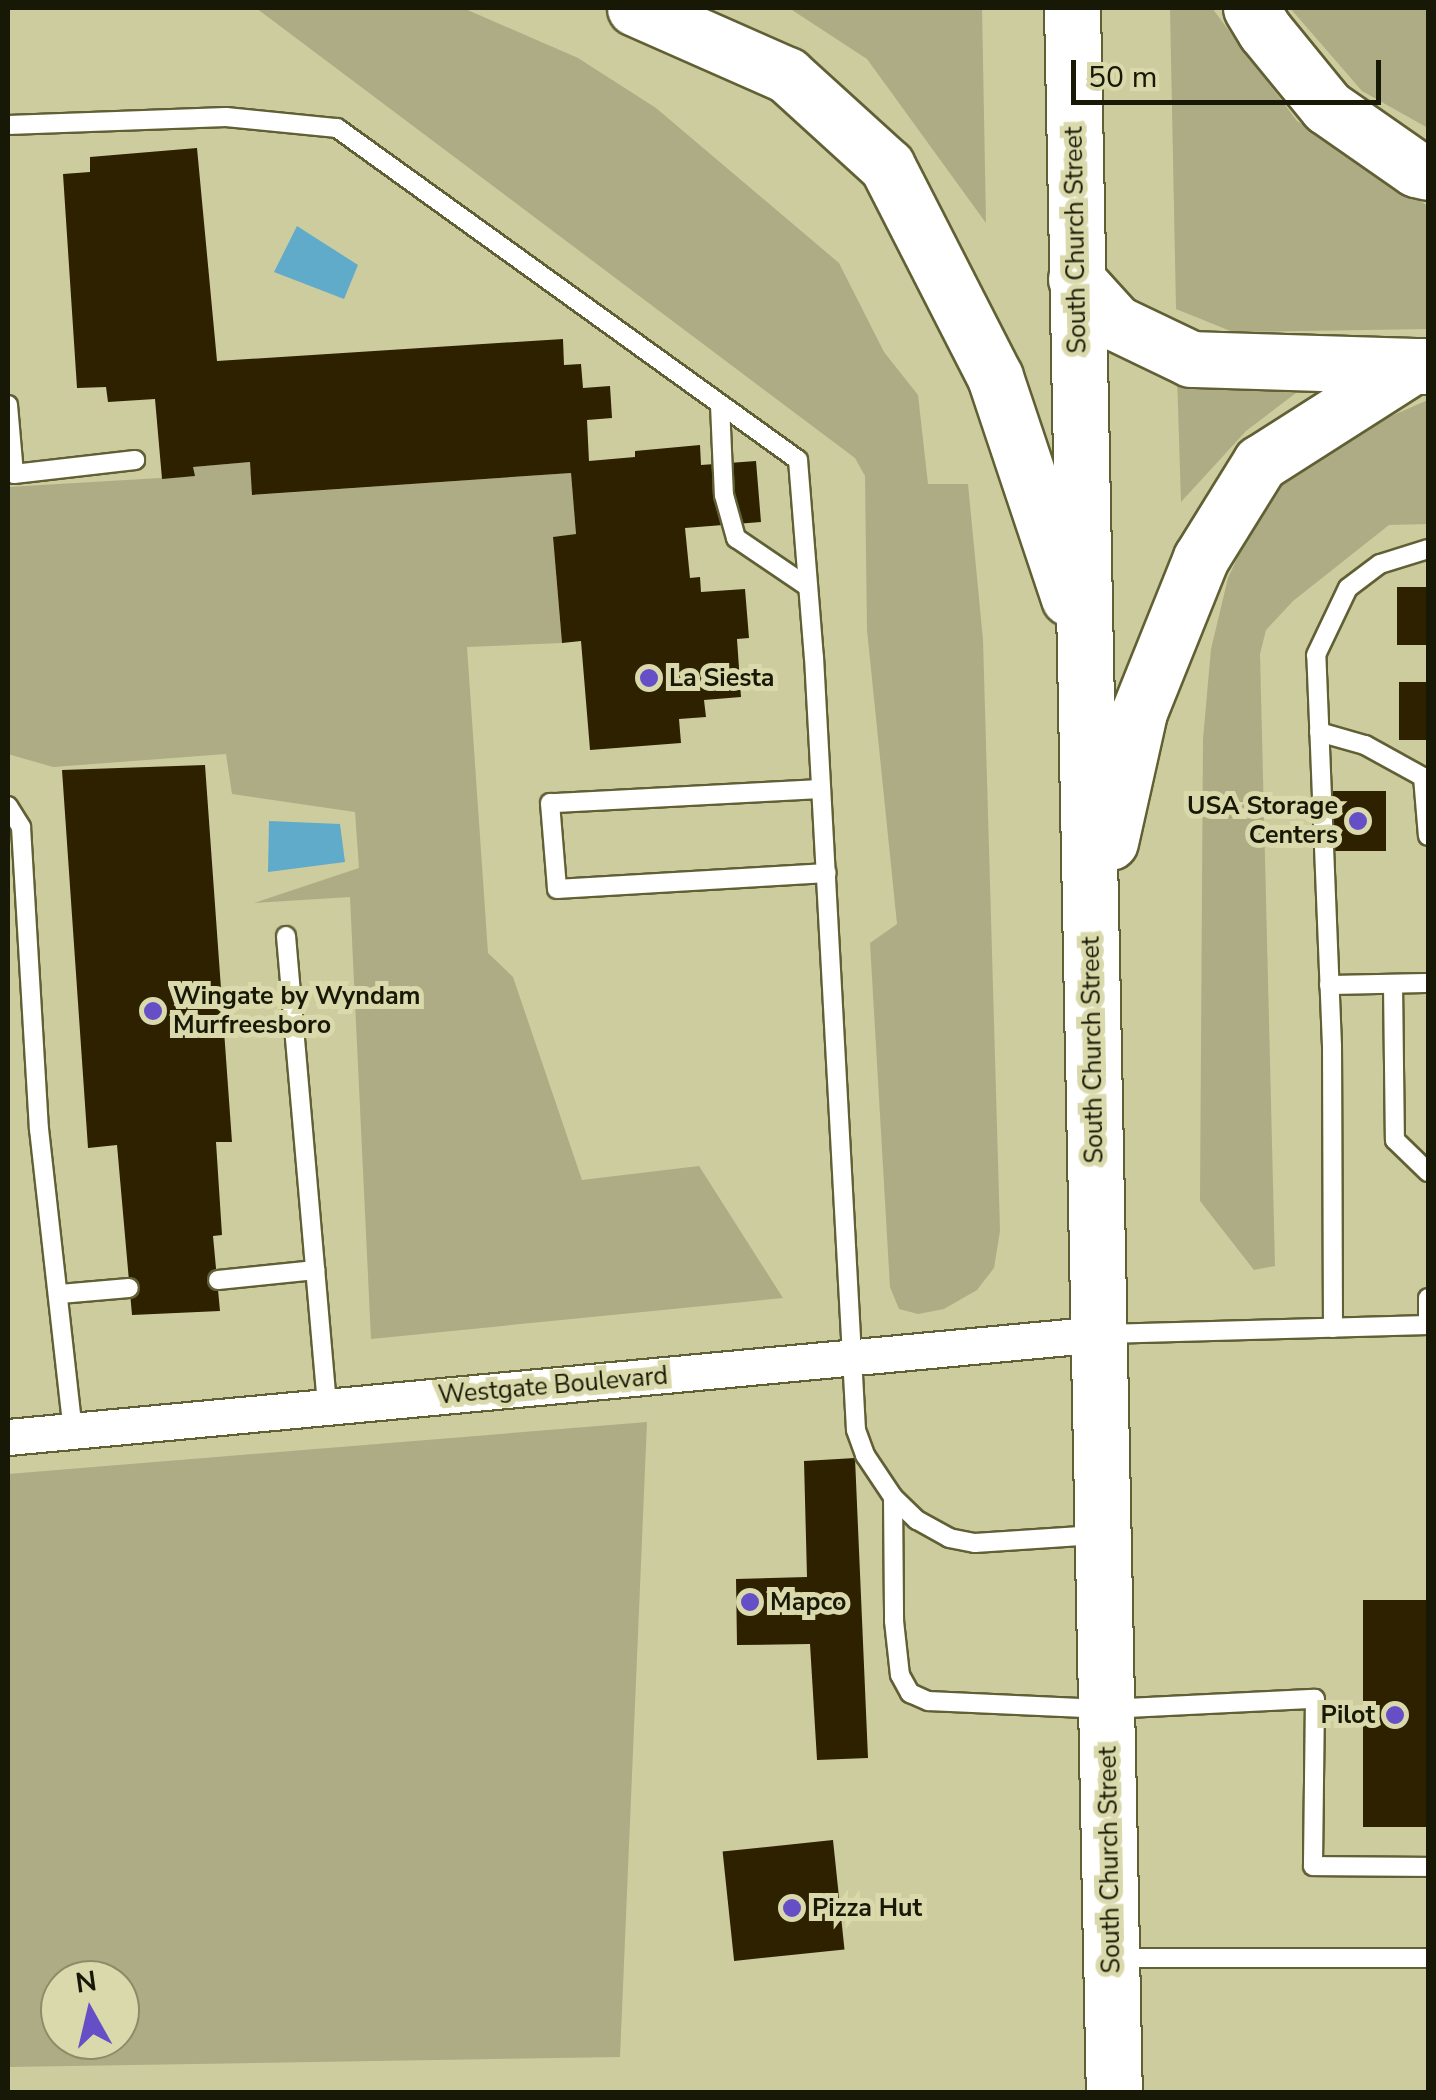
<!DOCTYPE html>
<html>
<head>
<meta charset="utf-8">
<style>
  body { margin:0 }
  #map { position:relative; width:1436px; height:2100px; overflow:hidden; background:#cccc9e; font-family:"Nunito Sans",sans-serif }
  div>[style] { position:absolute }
  .green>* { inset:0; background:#adac84 }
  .water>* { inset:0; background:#60abca }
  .building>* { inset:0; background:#2e2100; transform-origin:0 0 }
  .roads { filter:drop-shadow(2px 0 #616035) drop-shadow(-2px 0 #616035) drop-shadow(0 2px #616035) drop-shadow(0 -2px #616035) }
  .lane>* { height:18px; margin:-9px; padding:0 9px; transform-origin:9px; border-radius:9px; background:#fff }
  .street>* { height:35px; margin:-17.5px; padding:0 17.5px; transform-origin:17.5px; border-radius:17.5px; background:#fff }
  .highway>* { height:55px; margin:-27.5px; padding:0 27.5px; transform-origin:27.5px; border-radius:27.5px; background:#fff }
  .dots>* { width:28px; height:28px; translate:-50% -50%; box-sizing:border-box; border:5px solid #d9d9ab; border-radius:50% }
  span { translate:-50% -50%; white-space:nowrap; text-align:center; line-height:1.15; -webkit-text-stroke:10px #d9d9ab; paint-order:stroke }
  .street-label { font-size:25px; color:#181806 }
  .poi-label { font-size:25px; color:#181806; font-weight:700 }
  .left { translate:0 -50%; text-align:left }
  .right { translate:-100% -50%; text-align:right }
  .frame { position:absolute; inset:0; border:10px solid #181806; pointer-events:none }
  .north { position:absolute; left:40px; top:1960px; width:100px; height:100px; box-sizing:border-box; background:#d9d9ab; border:2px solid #8c8c69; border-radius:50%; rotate:352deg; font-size:28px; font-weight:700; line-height:40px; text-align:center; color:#181806 }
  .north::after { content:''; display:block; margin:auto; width:35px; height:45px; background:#664ec7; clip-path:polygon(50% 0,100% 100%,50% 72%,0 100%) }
  .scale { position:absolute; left:1071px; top:60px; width:310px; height:45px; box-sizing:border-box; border:5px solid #181806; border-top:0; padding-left:12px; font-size:30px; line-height:35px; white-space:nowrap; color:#181806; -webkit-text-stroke:8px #d9d9ab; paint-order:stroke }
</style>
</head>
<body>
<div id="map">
  <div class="green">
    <div style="clip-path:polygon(256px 8px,463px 8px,578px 58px,656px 108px,839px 263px,884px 352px,918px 395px,928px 484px,968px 484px,983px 640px,1000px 1231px,994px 1268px,977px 1290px,944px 1309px,918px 1314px,899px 1309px,890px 1287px,870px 943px,897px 924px,867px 630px,865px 476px,855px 458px)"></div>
    <div style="clip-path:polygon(789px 8px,982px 8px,986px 223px,867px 59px)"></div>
    <div style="clip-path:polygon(1170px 8px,1212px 8px,1297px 121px,1428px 206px,1428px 329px,1233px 332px,1176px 309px)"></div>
    <div style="clip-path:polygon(1290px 8px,1428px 8px,1428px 128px,1362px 91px)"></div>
    <div style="clip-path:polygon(1177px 374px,1305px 386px,1246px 431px,1181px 502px)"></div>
    <div style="clip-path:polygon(1428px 400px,1428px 524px,1389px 525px,1293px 601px,1266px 630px,1260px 654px,1275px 1266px,1254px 1270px,1200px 1201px,1203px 739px,1211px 649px,1228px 578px,1261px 507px,1315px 449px)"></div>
    <div style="clip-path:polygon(250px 462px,253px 495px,571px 473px,576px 534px,553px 538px,562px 643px,467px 647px,488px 953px,513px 977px,582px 1180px,699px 1166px,783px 1298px,371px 1339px,350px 897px,254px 903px,359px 868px,355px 812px,232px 794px,226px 754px,53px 767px,8px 754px,8px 487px,194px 476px,193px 467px)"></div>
    <div style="clip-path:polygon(evenodd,647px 1422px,620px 2057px,8px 2067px,8px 1474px,647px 1422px,60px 1980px,120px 1980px,120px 2040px,60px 2040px,60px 1980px)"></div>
  </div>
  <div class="water">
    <div style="clip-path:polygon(297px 226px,358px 265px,344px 299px,274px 272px)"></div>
    <div style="clip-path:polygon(269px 821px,340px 824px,345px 862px,268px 872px)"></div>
  </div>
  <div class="building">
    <div style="clip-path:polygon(197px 148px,217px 361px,563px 339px,564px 365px,581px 364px,583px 388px,610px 386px,612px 418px,587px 420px,589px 461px,635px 457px,635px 451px,700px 445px,701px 465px,756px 461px,761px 522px,685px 528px,690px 578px,700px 577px,701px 592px,745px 589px,749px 638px,737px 639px,741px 697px,704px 700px,706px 717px,679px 719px,681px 743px,590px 750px,581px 641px,562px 643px,553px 537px,576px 534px,571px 473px,252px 495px,250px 462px,193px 467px,195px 476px,162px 479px,155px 399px,108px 402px,106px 387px,77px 388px,63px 174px,90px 172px,90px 157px)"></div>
    <div style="left:1397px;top:587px;width:31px;height:58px"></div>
    <div style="left:1399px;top:682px;width:29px;height:58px"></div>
    <div style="clip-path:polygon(205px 765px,232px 1142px,216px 1142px,222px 1235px,213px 1236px,220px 1311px,132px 1315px,117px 1145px,88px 1148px,62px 770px)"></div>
    <div style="left:1330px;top:791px;width:56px;height:60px"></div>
    <div style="clip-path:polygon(855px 1458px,868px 1758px,817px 1760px,810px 1644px,737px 1645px,736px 1579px,807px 1577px,804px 1461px)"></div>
    <div style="left:1428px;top:1600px;width:227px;height:65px;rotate:90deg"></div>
    <div style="left:833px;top:1840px;width:110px;height:111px;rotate:84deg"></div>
  </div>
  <div class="roads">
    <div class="lane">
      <div style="left:8px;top:125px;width:218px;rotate:-2.1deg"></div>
      <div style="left:226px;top:117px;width:112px;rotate:5.7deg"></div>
      <div style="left:337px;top:128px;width:568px;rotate:35.76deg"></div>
      <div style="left:798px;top:460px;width:198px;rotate:85.4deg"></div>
      <div style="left:814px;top:657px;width:774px;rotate:86.89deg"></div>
      <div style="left:856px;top:1430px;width:27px;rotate:70deg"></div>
      <div style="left:865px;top:1455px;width:50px;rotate:56.3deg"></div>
      <div style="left:893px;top:1497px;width:33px;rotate:44deg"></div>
      <div style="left:917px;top:1520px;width:37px;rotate:29deg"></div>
      <div style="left:949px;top:1538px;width:26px;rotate:11deg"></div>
      <div style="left:975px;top:1543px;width:121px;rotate:-3.8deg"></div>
      <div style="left:8px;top:405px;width:69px;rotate:85deg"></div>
      <div style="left:14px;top:474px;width:122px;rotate:-6.6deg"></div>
      <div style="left:720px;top:405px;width:90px;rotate:87.5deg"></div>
      <div style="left:724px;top:495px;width:45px;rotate:74.4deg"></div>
      <div style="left:736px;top:538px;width:87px;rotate:34.2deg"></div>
      <div style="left:1319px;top:732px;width:48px;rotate:15.8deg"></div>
      <div style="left:1365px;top:745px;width:66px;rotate:28.9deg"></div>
      <div style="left:1423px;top:777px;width:59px;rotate:85.2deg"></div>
      <div style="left:821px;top:789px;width:271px;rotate:177deg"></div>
      <div style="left:550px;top:803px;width:86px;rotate:85.3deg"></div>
      <div style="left:557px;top:889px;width:270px;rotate:-3.4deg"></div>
      <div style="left:8px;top:806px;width:25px;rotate:58deg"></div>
      <div style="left:21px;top:827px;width:303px;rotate:86.6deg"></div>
      <div style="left:39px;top:1129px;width:304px;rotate:83.6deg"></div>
      <div style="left:286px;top:936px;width:473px;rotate:85deg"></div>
      <div style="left:1393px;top:984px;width:156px;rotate:89.3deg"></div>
      <div style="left:1395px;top:1140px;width:46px;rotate:44.1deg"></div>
      <div style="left:1329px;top:985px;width:99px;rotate:-1.2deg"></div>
      <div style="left:218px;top:1280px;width:98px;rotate:-5.9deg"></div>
      <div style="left:60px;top:1294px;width:69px;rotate:-5deg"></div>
      <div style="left:1333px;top:1328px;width:282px;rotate:-90.2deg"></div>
      <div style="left:1332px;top:1046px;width:391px;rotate:-92.3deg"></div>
      <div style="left:1316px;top:655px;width:74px;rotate:-64.5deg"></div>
      <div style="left:1348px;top:588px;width:40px;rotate:-37deg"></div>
      <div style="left:1380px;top:564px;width:50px;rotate:-17.4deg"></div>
      <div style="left:1105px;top:1334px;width:323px;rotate:-1.6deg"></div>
      <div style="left:1428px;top:1325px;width:27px;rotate:-90deg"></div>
      <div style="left:893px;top:1497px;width:124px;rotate:89.5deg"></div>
      <div style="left:894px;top:1621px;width:54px;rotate:83.7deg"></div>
      <div style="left:900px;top:1675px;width:21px;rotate:61deg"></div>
      <div style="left:910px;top:1693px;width:20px;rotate:24deg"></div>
      <div style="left:928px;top:1701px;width:179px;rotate:2.6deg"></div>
      <div style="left:1107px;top:1709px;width:208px;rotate:-2.8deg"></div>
      <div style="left:1315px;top:1699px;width:167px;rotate:90.7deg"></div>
      <div style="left:1313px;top:1866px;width:115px;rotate:0.5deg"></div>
      <div style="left:1117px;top:1958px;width:311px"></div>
    </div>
    <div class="street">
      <div style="left:8px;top:1437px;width:1096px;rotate:-5.39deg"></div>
    </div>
    <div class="highway">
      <div style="left:635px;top:8px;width:166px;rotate:23.8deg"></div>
      <div style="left:787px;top:75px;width:135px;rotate:42.3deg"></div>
      <div style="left:887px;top:166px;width:237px;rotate:62.9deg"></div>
      <div style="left:995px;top:377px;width:233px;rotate:71.5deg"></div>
      <div style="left:1072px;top:8px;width:2084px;rotate:88.85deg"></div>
      <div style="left:1251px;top:8px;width:27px;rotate:59deg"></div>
      <div style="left:1265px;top:31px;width:98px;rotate:50.8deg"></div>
      <div style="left:1327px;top:107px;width:108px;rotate:34.9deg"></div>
      <div style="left:1416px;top:169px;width:12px;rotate:14deg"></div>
      <div style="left:1076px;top:279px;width:59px;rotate:47.7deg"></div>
      <div style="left:1116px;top:323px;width:83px;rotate:25.6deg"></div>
      <div style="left:1191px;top:359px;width:221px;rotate:1.8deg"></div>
      <div style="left:1110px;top:842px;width:133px;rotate:-77.4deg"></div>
      <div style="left:1139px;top:712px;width:166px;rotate:-68.1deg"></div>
      <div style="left:1201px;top:558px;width:112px;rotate:-58.2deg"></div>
      <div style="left:1260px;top:463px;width:180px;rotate:-32.5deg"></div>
      <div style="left:1412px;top:366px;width:16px"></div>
    </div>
  </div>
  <div class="dots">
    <div style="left:649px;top:678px;background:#664ec7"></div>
    <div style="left:1358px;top:821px;background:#664ec7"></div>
    <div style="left:153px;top:1011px;background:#664ec7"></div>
    <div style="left:750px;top:1602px;background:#664ec7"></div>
    <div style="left:1395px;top:1715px;background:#664ec7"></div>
    <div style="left:792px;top:1908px;background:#664ec7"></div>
  </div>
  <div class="street-label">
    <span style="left:1076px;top:240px;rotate:-91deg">South Church Street</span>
    <span style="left:1093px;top:1050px;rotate:-91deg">South Church Street</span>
    <span style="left:553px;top:1386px;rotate:-5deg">Westgate Boulevard</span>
    <span style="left:1110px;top:1860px;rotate:-91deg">South Church Street</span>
  </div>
  <div class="poi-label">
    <span class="left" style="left:669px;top:678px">La Siesta</span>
    <span class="right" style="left:1338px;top:821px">USA Storage<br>Centers</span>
    <span class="left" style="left:173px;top:1011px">Wingate by Wyndam<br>Murfreesboro</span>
    <span class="left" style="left:770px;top:1602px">Mapco</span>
    <span class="right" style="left:1375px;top:1715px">Pilot</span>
    <span class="left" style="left:812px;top:1908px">Pizza Hut</span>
  </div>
  <div class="frame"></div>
  <div class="north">N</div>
  <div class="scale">50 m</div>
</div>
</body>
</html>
